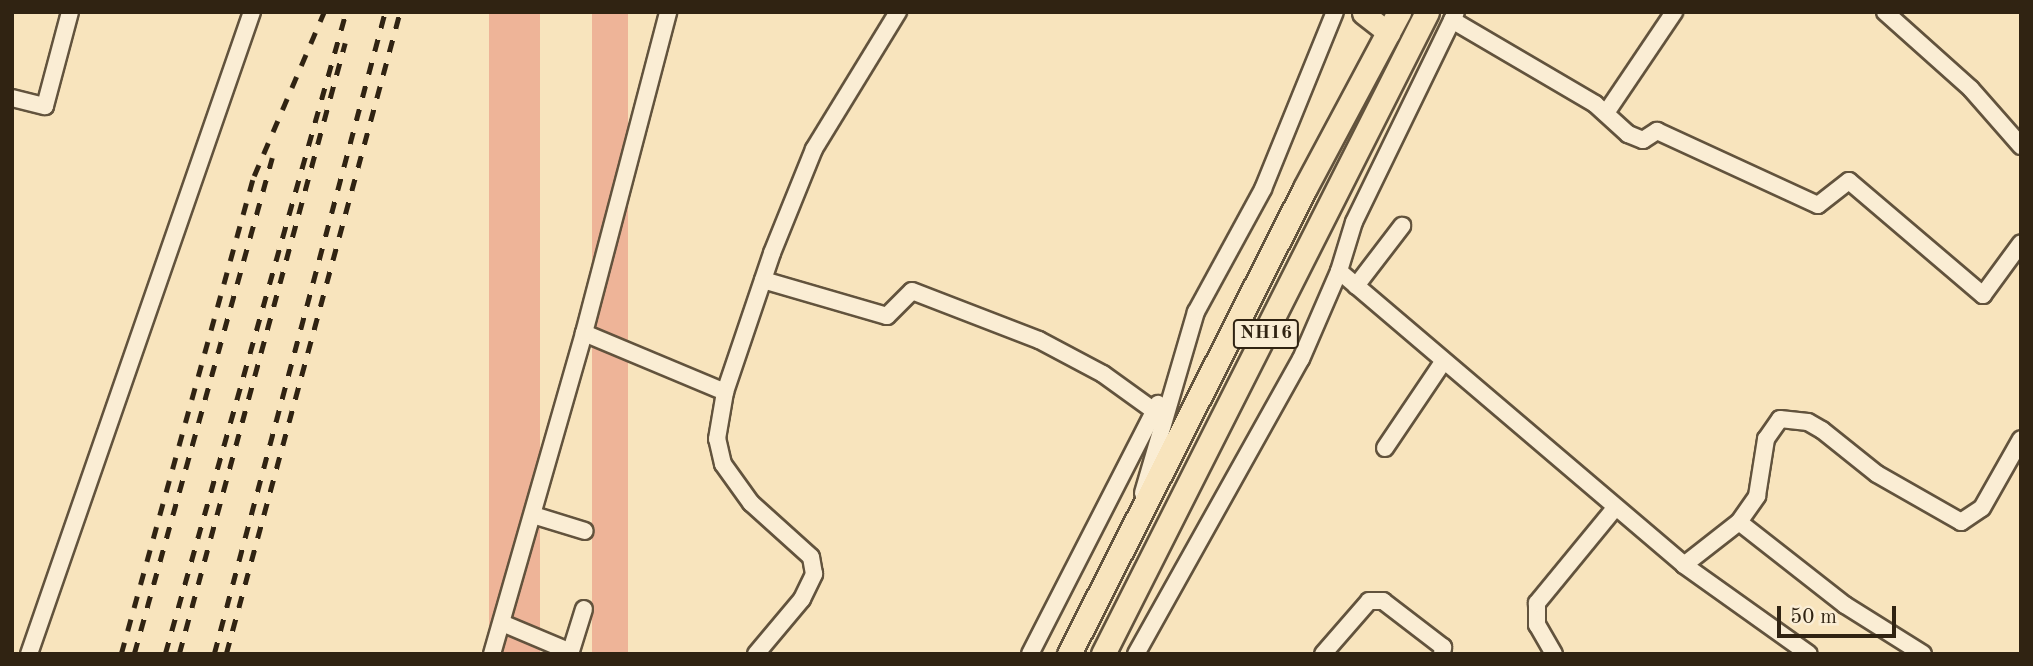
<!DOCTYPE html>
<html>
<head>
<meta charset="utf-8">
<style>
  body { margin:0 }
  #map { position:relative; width:2033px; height:666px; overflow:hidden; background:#f8e4bd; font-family:"Old Standard TT",serif }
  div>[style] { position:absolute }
  .building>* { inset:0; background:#eeb498; transform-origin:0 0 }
  .roads { filter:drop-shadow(2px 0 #62533d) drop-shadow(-2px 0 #62533d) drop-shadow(0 2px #62533d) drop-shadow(0 -2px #62533d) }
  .minor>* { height:16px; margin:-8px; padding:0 8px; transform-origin:8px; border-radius:8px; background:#faedd4 }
  .major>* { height:21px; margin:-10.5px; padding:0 10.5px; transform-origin:10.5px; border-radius:10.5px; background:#f8e4bd }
  .highway>* { height:23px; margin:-11.5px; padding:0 11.5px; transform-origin:11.5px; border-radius:11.5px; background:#f8e4bd }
  .rail>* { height:4.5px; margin-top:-2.25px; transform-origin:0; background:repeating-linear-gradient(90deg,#302312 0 12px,transparent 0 24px) }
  span { translate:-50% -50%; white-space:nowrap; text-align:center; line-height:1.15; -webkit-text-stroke:6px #faedd4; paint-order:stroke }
  .shield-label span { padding:2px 5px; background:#faedd4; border:2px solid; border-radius:5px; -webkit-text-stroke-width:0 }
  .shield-label { font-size:19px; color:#302312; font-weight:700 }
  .frame { position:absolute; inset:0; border:14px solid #302312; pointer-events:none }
  .scale { position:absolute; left:1777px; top:606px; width:119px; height:32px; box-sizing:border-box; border:4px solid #302312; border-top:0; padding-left:9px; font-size:21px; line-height:24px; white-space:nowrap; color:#302312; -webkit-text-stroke:5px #faedd4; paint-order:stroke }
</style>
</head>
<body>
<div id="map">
  <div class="building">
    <div style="left:489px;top:12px;width:51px;height:664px"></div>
    <div style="left:592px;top:12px;width:36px;height:665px"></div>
  </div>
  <div class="roads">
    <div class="minor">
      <div style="left:1885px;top:12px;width:115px;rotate:41.8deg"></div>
      <div style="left:1971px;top:89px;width:76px;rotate:48.7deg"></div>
      <div style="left:1452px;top:20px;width:166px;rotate:30.4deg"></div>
      <div style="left:1595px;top:104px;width:45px;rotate:42.3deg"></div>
      <div style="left:1628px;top:134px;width:16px;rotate:22deg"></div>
      <div style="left:1643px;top:140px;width:17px;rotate:-33deg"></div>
      <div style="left:1657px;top:131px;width:177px;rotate:24.7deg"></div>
      <div style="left:1818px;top:205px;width:39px;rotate:-38deg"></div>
      <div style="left:1849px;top:181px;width:176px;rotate:40.4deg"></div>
      <div style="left:1983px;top:295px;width:64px;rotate:-53.8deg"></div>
      <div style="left:12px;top:98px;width:34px;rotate:14deg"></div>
      <div style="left:45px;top:106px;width:97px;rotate:-75.1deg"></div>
      <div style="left:1606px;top:113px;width:122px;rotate:-56deg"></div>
      <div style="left:1339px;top:271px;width:453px;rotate:40.4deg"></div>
      <div style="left:1684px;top:565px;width:153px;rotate:35.5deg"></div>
      <div style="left:763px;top:280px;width:129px;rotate:16.2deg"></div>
      <div style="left:887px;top:316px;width:35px;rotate:-45deg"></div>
      <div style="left:912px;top:291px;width:136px;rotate:21.1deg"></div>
      <div style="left:1039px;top:340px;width:72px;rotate:28deg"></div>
      <div style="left:1103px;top:374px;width:62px;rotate:35.8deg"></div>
      <div style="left:1356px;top:286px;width:76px;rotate:-52.5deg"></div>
      <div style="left:584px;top:333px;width:153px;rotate:22.7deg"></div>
      <div style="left:1385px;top:448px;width:104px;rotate:-56deg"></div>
      <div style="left:1143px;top:493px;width:189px;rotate:-73.7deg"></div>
      <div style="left:1196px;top:312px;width:140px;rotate:-61.4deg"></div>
      <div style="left:1263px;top:189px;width:191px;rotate:-67.9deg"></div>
      <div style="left:533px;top:515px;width:54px;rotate:17.1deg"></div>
      <div style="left:1739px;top:522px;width:32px;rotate:-55deg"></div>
      <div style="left:1757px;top:496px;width:58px;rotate:-81deg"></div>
      <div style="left:1766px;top:439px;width:24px;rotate:-55deg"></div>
      <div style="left:1780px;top:419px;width:28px;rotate:6deg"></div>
      <div style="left:1808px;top:422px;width:16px;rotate:30deg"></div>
      <div style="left:1822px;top:430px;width:70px;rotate:38.7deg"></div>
      <div style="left:1877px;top:474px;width:97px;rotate:29.7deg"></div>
      <div style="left:1961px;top:522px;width:25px;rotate:-34deg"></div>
      <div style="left:1982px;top:508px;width:79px;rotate:-60.5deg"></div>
      <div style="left:1684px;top:565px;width:70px;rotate:-38deg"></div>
      <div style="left:1739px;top:522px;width:135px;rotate:38.1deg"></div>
      <div style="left:1845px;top:605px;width:92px;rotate:32.1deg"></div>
      <div style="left:502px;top:623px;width:75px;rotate:22.8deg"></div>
      <div style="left:29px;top:654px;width:680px;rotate:-70.85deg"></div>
      <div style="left:492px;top:654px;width:334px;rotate:-74deg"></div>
      <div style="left:584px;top:333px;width:332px;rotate:-75.3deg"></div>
      <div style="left:570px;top:654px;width:47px;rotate:-72.7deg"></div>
      <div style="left:756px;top:654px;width:72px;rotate:-50.1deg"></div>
      <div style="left:802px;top:599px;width:28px;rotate:-64deg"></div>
      <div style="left:814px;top:574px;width:17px;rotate:-100deg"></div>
      <div style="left:811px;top:557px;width:81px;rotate:-138deg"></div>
      <div style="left:751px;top:503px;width:48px;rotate:-125.7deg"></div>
      <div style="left:723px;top:464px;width:26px;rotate:-103deg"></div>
      <div style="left:717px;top:439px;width:48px;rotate:-80.3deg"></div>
      <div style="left:725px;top:392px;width:147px;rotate:-71.3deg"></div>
      <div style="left:772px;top:253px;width:112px;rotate:-68deg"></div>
      <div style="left:814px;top:149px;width:161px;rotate:-58.5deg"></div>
      <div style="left:1030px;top:654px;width:281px;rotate:-62.9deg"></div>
      <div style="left:1136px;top:654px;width:338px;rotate:-60.8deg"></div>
      <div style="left:1301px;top:359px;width:96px;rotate:-66.6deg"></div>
      <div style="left:1339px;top:271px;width:51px;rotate:-73deg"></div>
      <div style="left:1354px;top:222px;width:233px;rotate:-64.1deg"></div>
      <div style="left:1323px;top:654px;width:70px;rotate:-49deg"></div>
      <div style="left:1369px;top:601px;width:14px"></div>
      <div style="left:1383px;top:601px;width:76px;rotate:37.5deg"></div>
      <div style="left:1443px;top:647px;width:7px;rotate:98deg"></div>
      <div style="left:1554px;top:654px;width:34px;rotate:-120deg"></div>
      <div style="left:1537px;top:625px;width:22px;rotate:-90deg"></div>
      <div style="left:1537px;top:603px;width:123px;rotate:-50.6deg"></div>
    </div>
    <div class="major">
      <div style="left:1363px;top:13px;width:33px;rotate:38deg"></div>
    </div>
    <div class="highway">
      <div style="left:1069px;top:654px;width:522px;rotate:-63.14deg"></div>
      <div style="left:1305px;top:188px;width:200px;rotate:-61.9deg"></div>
      <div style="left:1103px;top:654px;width:719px;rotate:-63.22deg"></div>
    </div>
  </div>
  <div class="rail">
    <div style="left:121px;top:654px;width:496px;rotate:-74.5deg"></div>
    <div style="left:254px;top:176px;width:178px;rotate:-66.9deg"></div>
    <div style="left:134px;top:654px;width:515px;rotate:-74.45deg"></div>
    <div style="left:165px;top:654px;width:667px;rotate:-74.26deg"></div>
    <div style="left:179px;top:654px;width:633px;rotate:-74.8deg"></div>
    <div style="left:214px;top:654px;width:664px;rotate:-75.09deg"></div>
    <div style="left:226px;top:654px;width:665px;rotate:-74.84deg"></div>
  </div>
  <div class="shield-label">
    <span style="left:1266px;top:334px">NH16</span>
  </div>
  <div class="frame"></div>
  <div class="scale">50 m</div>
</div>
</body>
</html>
